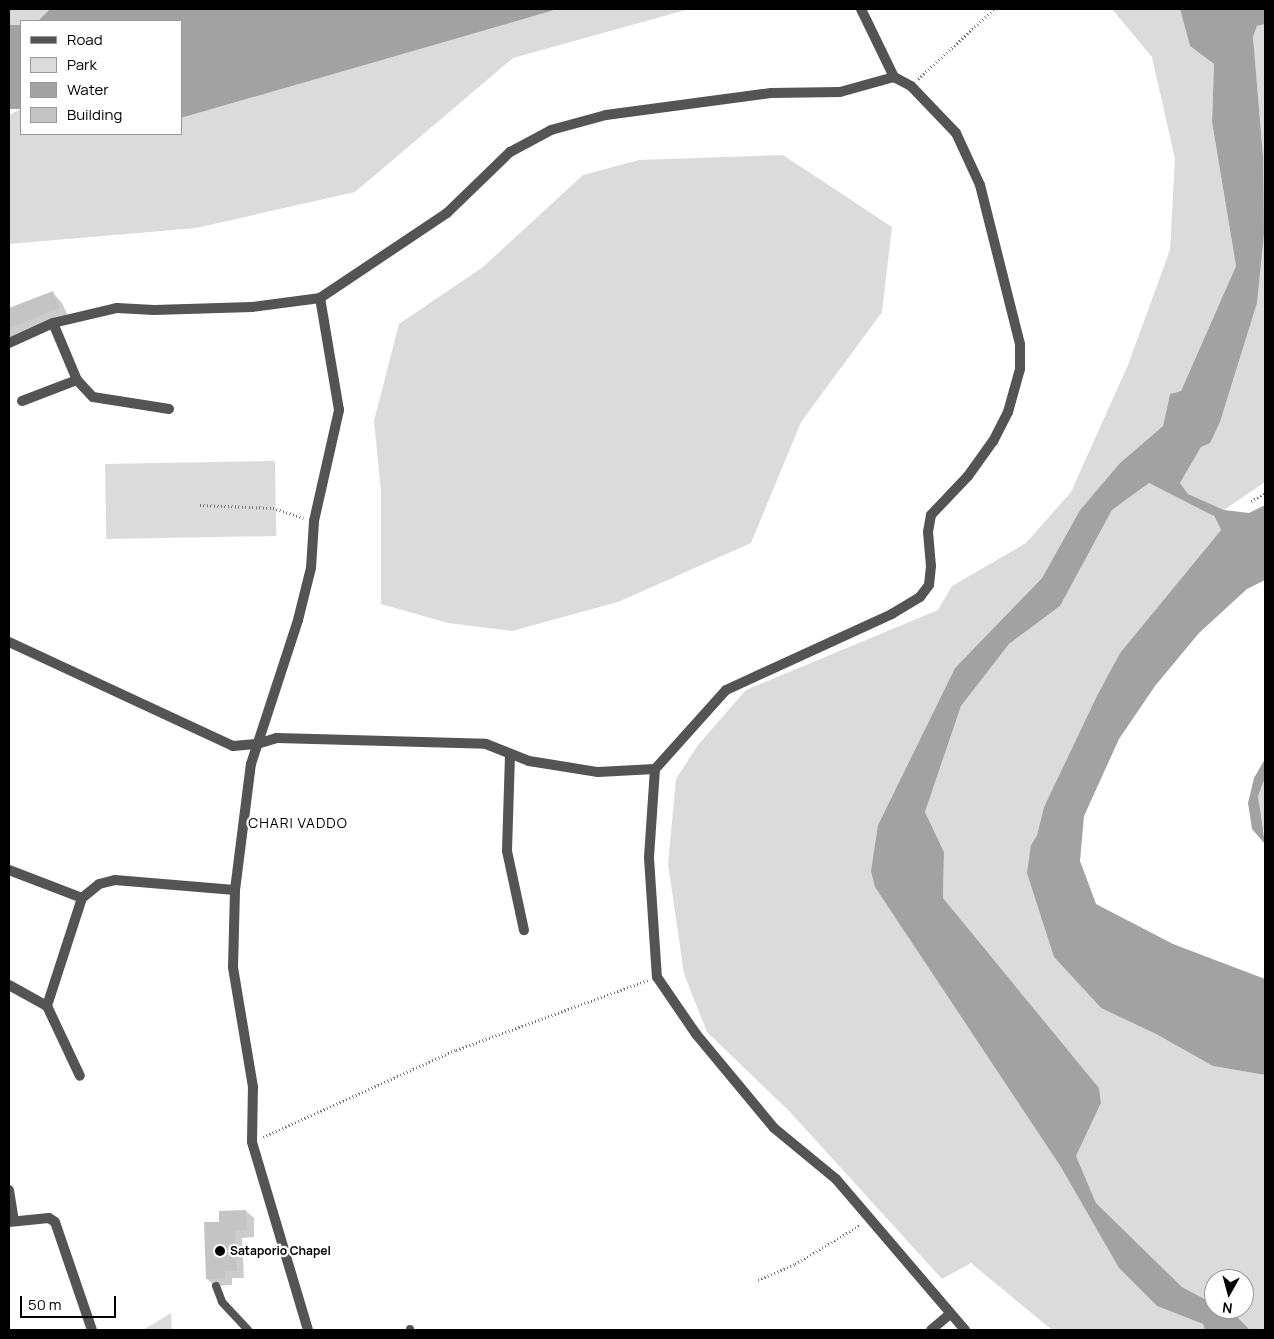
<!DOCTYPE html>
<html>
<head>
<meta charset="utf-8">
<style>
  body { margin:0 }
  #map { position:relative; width:1274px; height:1339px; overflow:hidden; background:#fff; font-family:Manrope,sans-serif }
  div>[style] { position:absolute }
  .green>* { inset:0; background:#dbdbdb; transform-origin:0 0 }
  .water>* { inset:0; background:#a2a2a2; transform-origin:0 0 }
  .shadow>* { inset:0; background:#0003 }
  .building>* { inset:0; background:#c4c4c4 }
  .path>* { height:2.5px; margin-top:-1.25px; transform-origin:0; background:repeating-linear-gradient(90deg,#767676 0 1px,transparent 0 3.5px) }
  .service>* { height:8px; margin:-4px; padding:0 4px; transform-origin:4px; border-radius:4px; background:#545454 }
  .minor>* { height:10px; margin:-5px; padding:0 5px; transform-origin:5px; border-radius:5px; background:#545454 }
  .dots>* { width:14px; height:14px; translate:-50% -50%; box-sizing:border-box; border:2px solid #fff; border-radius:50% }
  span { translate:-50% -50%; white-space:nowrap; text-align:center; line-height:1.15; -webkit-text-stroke:4.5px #fff; paint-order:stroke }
  .poi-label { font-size:12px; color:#000; font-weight:700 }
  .left { translate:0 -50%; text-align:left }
  .neighbourhood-label { font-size:14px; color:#000; letter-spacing:1px }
  .frame { position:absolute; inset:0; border:10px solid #000; pointer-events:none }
  .legend { position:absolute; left:20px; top:20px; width:162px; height:115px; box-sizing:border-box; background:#fff; border:1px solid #999; margin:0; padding:6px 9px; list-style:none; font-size:15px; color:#000 }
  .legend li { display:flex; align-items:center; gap:10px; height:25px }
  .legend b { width:25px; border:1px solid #999 }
  .north { position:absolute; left:1204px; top:1269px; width:50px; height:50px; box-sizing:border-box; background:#fff; border:1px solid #999; border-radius:50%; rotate:187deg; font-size:14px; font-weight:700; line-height:20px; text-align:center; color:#000 }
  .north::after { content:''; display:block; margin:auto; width:18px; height:22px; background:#000; clip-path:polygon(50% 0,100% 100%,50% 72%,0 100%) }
  .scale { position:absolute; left:20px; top:1296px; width:96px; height:22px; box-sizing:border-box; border:2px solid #000; border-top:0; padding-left:6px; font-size:15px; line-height:18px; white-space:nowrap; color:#000; -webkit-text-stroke:4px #fff; paint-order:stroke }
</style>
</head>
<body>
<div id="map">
  <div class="green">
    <div style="clip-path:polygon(9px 9px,50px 9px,38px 21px,21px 21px,21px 25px,9px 26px)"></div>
    <div style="clip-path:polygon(558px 9px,689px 9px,513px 58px,355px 192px,196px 228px,9px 244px,9px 115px,21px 109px,21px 134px,181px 134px,181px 118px)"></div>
    <div style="clip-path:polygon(1112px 9px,1180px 9px,1190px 46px,1214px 64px,1212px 122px,1236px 266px,1181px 391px,1170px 394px,1163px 426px,1120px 463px,1080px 510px,1042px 578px,955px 668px,878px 825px,1119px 1268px,1157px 1306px,1203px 1324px,1205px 1330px,1052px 1330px,971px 1263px,942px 1279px,790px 1112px,707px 1032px,684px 974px,668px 864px,676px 779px,698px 745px,746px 690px,938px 610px,952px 586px,1026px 543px,1071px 492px,1128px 365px,1170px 250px,1175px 159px,1152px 57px)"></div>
    <div style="clip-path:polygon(1265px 24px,1265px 482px,1224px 510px,1188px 494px,1180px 483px,1201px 447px,1220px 422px,1257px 303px,1263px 156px,1253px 37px,1257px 26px)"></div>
    <div style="clip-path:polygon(783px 155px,892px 227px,882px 312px,801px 422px,751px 543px,618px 602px,512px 631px,448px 623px,381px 604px,381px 491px,374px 421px,399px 324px,483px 267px,583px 175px,639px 160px)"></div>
    <div style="left:275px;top:461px;width:75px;height:170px;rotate:89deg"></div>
    <div style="clip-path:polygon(1149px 483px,1212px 514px,1221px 530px,1120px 653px,1044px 807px,1037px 835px,1031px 845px,1054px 957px,1101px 1008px,1156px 1034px,1213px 1066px,1265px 1075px,1265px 1330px,1250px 1330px,1224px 1309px,1244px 1309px,1244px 1279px,1214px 1279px,1214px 1304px,1182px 1287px,1096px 1203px,1076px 1156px,1101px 1103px,1099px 1088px,943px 898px,944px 852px,925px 812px,961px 706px,1009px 644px,1060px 606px,1112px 510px)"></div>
    <div style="clip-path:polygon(1265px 778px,1265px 833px,1260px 825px,1258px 795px)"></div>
    <div style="clip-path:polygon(171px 1313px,172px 1330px,143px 1330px)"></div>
  </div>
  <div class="water">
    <div style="clip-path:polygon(50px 9px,558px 9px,181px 118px,181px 21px,38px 21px)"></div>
    <div style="clip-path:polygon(1180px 9px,1265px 9px,1265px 24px,1257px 26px,1253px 37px,1263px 156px,1264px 233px,1257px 303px,1220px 422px,1210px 443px,1201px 447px,1180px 483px,1188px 494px,1224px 510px,1249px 513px,1265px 505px,1265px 580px,1247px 589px,1199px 633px,1155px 686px,1119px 739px,1084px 816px,1080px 861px,1096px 904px,1173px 944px,1265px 979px,1265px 1075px,1213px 1066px,1156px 1034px,1101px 1008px,1054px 957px,1027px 873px,1031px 845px,1037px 835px,1044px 807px,1097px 696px,1120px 653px,1221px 530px,1214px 516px,1149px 483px,1112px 510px,1060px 606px,1009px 644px,961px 706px,925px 812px,944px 852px,943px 898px,1099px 1088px,1101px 1103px,1076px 1156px,1096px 1203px,1182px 1287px,1214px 1304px,1214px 1309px,1224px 1309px,1234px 1314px,1250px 1330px,1205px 1330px,1203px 1324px,1157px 1306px,1119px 1268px,1061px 1167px,875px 887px,871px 871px,878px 825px,955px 668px,1042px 578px,1080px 510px,1120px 463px,1163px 426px,1170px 394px,1181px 391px,1236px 266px,1212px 122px,1214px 64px,1190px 46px)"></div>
    <div style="left:21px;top:25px;width:84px;height:12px;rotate:90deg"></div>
    <div style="clip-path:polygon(1265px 759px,1265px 778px,1258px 796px,1265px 844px,1252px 829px,1248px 803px,1254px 778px)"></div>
  </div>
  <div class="shadow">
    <div style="clip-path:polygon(52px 292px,62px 303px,69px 318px,14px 340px,9px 335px,9px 310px)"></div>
    <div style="clip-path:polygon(246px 1211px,254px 1218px,254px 1237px,242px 1238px,244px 1278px,232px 1278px,232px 1285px,215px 1286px,207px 1279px,221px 1223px)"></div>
  </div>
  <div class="building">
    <div style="clip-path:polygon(53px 291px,59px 308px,9px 328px,9px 308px)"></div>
    <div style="clip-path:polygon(246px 1210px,247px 1230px,235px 1231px,237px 1271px,225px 1271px,225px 1278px,206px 1279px,204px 1222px,219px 1222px,219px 1211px)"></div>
  </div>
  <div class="path">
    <div style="left:918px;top:79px;width:103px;rotate:-42.6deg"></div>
    <div style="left:1251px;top:501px;width:16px;rotate:-30deg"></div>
    <div style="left:200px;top:505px;width:73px;rotate:2.4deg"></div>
    <div style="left:273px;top:508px;width:32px;rotate:18deg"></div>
    <div style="left:263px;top:1137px;width:212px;rotate:-24.3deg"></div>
    <div style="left:456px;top:1050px;width:204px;rotate:-20deg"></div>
    <div style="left:758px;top:1280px;width:40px;rotate:-23.4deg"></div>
    <div style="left:795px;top:1264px;width:76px;rotate:-31deg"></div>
  </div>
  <div class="service">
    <div style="left:216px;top:1286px;width:17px;rotate:69deg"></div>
    <div style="left:222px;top:1302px;width:38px;rotate:47deg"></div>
    <div style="left:410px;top:1330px;width:1px;rotate:-90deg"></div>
  </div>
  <div class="minor">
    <div style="left:861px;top:9px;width:76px;rotate:64.1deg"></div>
    <div style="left:894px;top:77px;width:19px;rotate:28deg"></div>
    <div style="left:911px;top:86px;width:65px;rotate:46.2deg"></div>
    <div style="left:956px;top:133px;width:57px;rotate:65.2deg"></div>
    <div style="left:980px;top:185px;width:164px;rotate:75.9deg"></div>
    <div style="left:1020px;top:344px;width:25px;rotate:90deg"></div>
    <div style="left:1020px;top:369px;width:45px;rotate:105.6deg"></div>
    <div style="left:1008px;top:412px;width:33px;rotate:117deg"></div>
    <div style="left:993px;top:441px;width:43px;rotate:125.5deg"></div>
    <div style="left:968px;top:476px;width:54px;rotate:133.5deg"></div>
    <div style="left:931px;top:515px;width:17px;rotate:100deg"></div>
    <div style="left:928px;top:532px;width:34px;rotate:85deg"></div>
    <div style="left:931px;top:566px;width:19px;rotate:96deg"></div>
    <div style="left:929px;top:585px;width:15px;rotate:127deg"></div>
    <div style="left:920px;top:597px;width:33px;rotate:149deg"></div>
    <div style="left:892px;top:614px;width:183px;rotate:155.4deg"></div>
    <div style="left:726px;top:690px;width:106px;rotate:131.9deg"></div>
    <div style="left:655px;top:769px;width:89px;rotate:93.9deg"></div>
    <div style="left:649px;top:858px;width:119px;rotate:86.2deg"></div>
    <div style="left:657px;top:977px;width:69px;rotate:55.6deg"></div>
    <div style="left:696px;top:1034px;width:122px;rotate:50.3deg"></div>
    <div style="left:774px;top:1128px;width:80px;rotate:39.4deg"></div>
    <div style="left:836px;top:1179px;width:199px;rotate:49.5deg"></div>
    <div style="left:53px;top:323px;width:62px;rotate:67.2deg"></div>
    <div style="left:77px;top:380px;width:23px;rotate:47deg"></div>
    <div style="left:93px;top:397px;width:77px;rotate:9deg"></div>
    <div style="left:9px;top:343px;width:48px;rotate:-24.4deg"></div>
    <div style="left:53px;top:323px;width:66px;rotate:-13.2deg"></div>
    <div style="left:117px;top:308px;width:37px;rotate:3deg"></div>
    <div style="left:154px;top:310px;width:98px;rotate:-1.8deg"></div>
    <div style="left:252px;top:307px;width:69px;rotate:-7.5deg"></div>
    <div style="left:320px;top:298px;width:153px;rotate:-33.8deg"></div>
    <div style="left:447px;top:213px;width:88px;rotate:-44.1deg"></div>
    <div style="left:510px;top:152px;width:47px;rotate:-28.2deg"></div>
    <div style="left:551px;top:130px;width:57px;rotate:-15.3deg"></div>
    <div style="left:606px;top:115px;width:166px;rotate:-7.6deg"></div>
    <div style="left:771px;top:93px;width:69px;rotate:-0.8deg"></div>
    <div style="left:840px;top:92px;width:56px;rotate:-15.5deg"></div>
    <div style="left:22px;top:401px;width:59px;rotate:-20.9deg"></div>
    <div style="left:9px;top:642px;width:247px;rotate:24.9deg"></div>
    <div style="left:233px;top:746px;width:24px;rotate:-5deg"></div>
    <div style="left:257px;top:744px;width:21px;rotate:-17deg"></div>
    <div style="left:277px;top:738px;width:209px;rotate:1.6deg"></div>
    <div style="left:486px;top:744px;width:46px;rotate:21.6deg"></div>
    <div style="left:529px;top:761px;width:70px;rotate:9.1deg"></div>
    <div style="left:598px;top:772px;width:57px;rotate:-3deg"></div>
    <div style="left:510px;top:755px;width:96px;rotate:91.8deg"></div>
    <div style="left:507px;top:851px;width:81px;rotate:77.9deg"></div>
    <div style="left:9px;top:870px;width:78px;rotate:21deg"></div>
    <div style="left:82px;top:898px;width:114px;rotate:108deg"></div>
    <div style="left:82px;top:898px;width:22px;rotate:-39deg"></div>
    <div style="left:99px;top:884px;width:16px;rotate:-14deg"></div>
    <div style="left:115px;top:880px;width:120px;rotate:4.8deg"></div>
    <div style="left:9px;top:985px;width:43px;rotate:28.9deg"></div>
    <div style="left:47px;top:1006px;width:77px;rotate:64.8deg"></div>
    <div style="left:9px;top:1190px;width:30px;rotate:81deg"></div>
    <div style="left:9px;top:1222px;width:40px;rotate:-5.7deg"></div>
    <div style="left:49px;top:1218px;width:7px;rotate:34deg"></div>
    <div style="left:55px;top:1222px;width:114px;rotate:71.1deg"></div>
    <div style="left:308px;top:1330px;width:196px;rotate:-106.6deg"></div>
    <div style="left:252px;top:1142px;width:55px;rotate:-89deg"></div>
    <div style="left:253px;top:1087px;width:122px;rotate:-99.5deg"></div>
    <div style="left:233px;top:967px;width:77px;rotate:-88.5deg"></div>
    <div style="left:235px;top:890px;width:127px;rotate:-82.8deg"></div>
    <div style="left:251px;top:764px;width:151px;rotate:-71.9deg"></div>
    <div style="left:298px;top:620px;width:54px;rotate:-76deg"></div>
    <div style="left:311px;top:568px;width:47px;rotate:-86.3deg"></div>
    <div style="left:314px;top:521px;width:114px;rotate:-77.3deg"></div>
    <div style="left:339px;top:410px;width:114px;rotate:-99.6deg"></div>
    <div style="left:931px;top:1330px;width:25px;rotate:-40deg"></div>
  </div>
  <div class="dots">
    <div style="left:220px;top:1251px;background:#000"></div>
  </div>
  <div class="poi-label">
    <span class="left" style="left:230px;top:1251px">Sataporio Chapel</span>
  </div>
  <div class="neighbourhood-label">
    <span style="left:298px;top:823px">CHARI VADDO</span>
  </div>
  <div class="frame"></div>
  <ul class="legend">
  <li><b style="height:6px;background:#545454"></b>Road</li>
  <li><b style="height:14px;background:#dbdbdb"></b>Park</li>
  <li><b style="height:14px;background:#a2a2a2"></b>Water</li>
  <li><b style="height:14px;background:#c4c4c4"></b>Building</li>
  </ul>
  <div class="north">N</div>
  <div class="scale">50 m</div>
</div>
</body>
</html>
